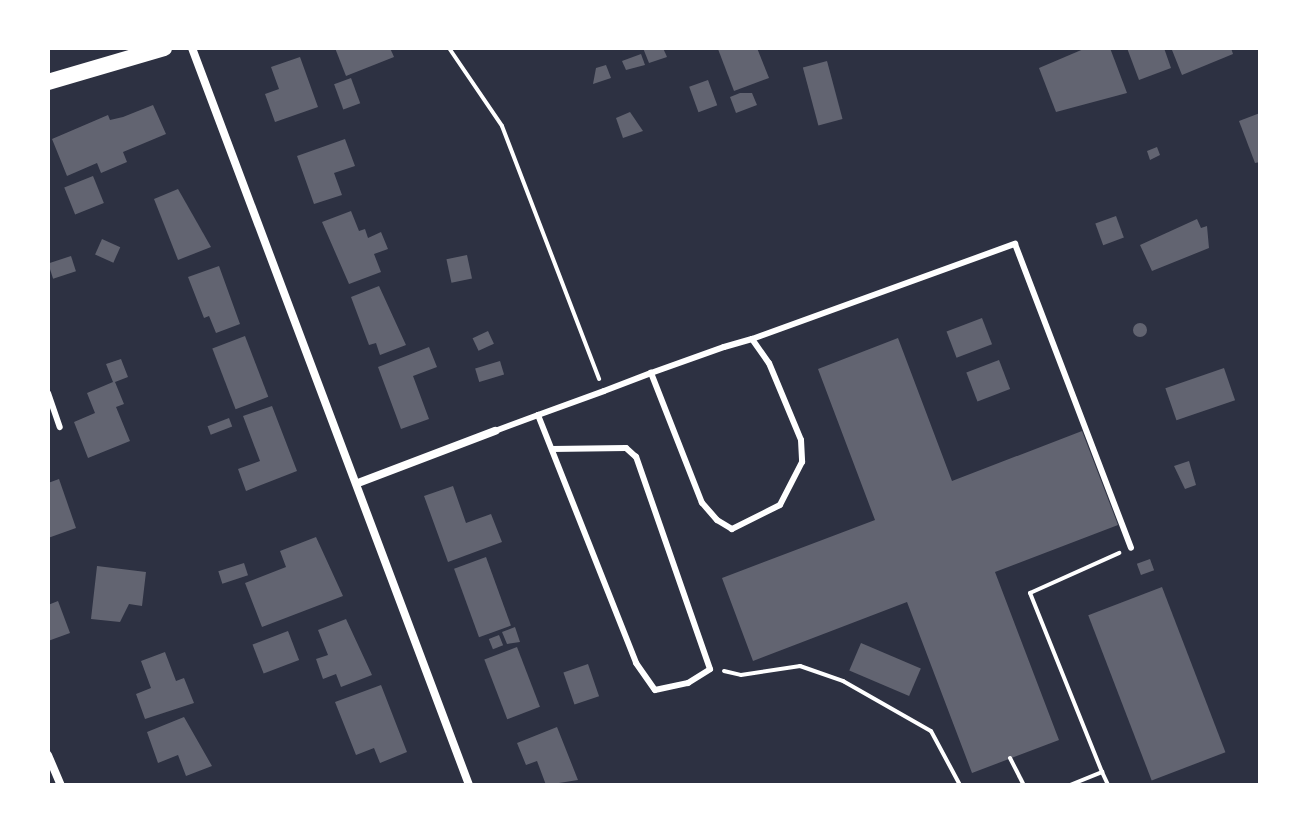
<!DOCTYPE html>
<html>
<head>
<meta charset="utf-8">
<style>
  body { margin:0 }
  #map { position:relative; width:1308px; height:833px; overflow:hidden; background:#2d3142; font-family:"Source Sans 3",sans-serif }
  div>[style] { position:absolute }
  .building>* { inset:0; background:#626471; transform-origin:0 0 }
  .round { border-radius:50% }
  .path>* { height:4px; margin:-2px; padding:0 2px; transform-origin:2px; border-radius:2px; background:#fff }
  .service>* { height:6px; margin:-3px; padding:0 3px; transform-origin:3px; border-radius:3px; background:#fff }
  .minor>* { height:8px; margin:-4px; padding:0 4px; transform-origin:4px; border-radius:4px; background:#fff }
  .secondary>* { height:16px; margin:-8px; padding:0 8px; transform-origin:8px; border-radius:8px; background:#fff }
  span { translate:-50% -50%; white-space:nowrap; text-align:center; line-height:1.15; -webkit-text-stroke:7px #fff; paint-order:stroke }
  .frame { position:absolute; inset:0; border:50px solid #fff; pointer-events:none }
</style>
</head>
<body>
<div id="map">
  <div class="building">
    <div style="clip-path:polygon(335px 48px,390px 48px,394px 57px,346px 76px)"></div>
    <div style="clip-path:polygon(643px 48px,663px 48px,667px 57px,649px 63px)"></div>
    <div style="clip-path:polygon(757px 48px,769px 78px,734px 91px,718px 49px)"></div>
    <div style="clip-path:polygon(1086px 48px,1110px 48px,1127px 93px,1056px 112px,1039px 68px)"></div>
    <div style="clip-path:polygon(1127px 48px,1164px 48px,1171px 68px,1139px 80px)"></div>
    <div style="clip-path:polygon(1177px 48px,1231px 48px,1233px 54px,1182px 75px,1172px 50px)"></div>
    <div style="clip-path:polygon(641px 54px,645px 65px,626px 70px,622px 61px)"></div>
    <div style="clip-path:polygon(300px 57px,318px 107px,275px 122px,265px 94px,279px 89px,271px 67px)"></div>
    <div style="left:827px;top:61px;width:60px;height:25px;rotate:75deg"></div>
    <div style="clip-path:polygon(606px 65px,611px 78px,593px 84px,596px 68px)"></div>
    <div style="left:351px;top:78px;width:27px;height:18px;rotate:70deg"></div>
    <div style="left:708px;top:80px;width:27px;height:20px;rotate:70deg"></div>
    <div style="clip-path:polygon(740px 93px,752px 93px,757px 105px,736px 113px,730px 97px)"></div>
    <div style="clip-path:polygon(153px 105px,166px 134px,123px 152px,127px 162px,101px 173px,97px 163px,67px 176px,52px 139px,108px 115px,110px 120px,123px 117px)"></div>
    <div style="clip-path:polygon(630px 112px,643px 131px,623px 138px,616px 118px)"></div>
    <div style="clip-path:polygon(1260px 113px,1260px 162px,1255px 163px,1239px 121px)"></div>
    <div style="clip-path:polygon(345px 139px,355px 166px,334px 173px,342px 195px,314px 204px,297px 156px)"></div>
    <div style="clip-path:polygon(1157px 147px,1160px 155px,1150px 160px,1147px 151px)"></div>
    <div style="left:93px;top:176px;width:29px;height:31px;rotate:68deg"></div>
    <div style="clip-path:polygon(178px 189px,211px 247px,178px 260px,154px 199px)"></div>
    <div style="clip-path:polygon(351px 211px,359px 231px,365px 229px,368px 238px,381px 232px,388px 249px,374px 254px,381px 272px,349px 284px,322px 222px)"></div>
    <div style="left:1116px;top:216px;width:23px;height:22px;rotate:70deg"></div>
    <div style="clip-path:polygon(1197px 219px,1201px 228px,1207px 226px,1209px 248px,1152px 271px,1140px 245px)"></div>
    <div style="left:102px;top:239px;width:20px;height:17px;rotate:24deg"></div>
    <div style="left:467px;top:255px;width:24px;height:21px;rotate:78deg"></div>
    <div style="left:71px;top:256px;width:16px;height:24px;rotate:72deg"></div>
    <div style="clip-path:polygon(219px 266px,240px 324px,216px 333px,209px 316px,204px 318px,188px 277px)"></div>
    <div style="clip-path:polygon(379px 286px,406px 345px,380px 355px,376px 343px,369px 345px,351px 297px)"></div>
    <div style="left:982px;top:318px;width:28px;height:38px;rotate:69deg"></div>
    <div class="round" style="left:1133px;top:323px;width:14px;height:14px"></div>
    <div style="left:488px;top:331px;width:14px;height:17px;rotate:65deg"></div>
    <div style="left:245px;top:336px;width:65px;height:35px;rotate:69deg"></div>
    <div style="clip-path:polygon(898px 338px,952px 481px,1082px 431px,1118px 525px,995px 572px,1059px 740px,972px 773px,907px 602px,753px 661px,722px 578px,875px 520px,818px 369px)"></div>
    <div style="clip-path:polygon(429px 347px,437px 367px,413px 376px,429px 419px,401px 429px,378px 367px)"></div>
    <div style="clip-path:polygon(121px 359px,128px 377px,115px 382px,124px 404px,116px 407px,130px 441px,88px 458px,74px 422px,95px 413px,87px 393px,113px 382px,106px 364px)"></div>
    <div style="left:999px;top:360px;width:31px;height:35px;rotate:69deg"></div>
    <div style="left:500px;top:361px;width:14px;height:26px;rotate:73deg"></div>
    <div style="left:1224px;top:368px;width:34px;height:62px;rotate:71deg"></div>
    <div style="clip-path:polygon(272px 406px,297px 471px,246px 491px,238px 469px,260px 461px,243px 416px)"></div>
    <div style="left:229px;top:418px;width:9px;height:23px;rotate:69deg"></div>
    <div style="clip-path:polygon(1189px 461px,1196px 485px,1185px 489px,1174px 466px)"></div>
    <div style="clip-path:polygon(59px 479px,76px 528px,48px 538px,48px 483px)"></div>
    <div style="clip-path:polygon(453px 486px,466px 523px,491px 514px,502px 542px,448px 562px,424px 496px)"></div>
    <div style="clip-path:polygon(316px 537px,343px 596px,262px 627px,245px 583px,286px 567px,280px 551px)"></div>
    <div style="left:486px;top:557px;width:73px;height:34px;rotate:70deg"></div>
    <div style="left:1150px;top:559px;width:12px;height:14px;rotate:70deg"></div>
    <div style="left:244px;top:563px;width:13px;height:27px;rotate:72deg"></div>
    <div style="clip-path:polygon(97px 566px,146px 572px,142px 606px,129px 604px,120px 622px,91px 619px)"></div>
    <div style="left:1162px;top:587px;width:177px;height:79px;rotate:69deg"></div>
    <div style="clip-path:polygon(58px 601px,70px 633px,48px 641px,48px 605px)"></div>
    <div style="clip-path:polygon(346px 619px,372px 675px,341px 687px,336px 674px,323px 679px,316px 659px,328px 655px,318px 630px)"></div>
    <div style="clip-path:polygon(515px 627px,520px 642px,507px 644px,502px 632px)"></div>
    <div style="left:288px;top:631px;width:31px;height:38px;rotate:69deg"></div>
    <div style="left:499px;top:635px;width:11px;height:11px;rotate:68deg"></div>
    <div style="left:861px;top:643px;width:65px;height:30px;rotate:23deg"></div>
    <div style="left:517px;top:647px;width:64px;height:35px;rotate:69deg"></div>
    <div style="clip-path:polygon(165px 652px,176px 681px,184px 678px,194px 703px,145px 719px,136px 694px,151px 688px,141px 661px)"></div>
    <div style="left:588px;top:664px;width:34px;height:26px;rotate:71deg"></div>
    <div style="clip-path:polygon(381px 685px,407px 752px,380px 763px,374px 748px,356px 755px,335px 702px)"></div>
    <div style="clip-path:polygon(184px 717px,212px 766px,186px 776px,178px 755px,158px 763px,147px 732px)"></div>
    <div style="clip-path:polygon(557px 727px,578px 780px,546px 785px,537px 761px,526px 765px,517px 743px)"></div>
  </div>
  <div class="path">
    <div style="left:449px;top:48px;width:94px;rotate:55.8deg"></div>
    <div style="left:502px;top:126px;width:271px;rotate:69deg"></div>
    <div style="left:724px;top:671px;width:17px;rotate:13deg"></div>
    <div style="left:741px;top:675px;width:60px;rotate:-8.7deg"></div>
    <div style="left:800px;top:666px;width:46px;rotate:19.2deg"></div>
    <div style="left:843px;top:681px;width:101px;rotate:29.6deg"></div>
    <div style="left:931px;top:731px;width:61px;rotate:61.8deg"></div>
    <div style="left:1010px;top:758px;width:30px;rotate:63deg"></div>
    <div style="left:1102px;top:772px;width:14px;rotate:65deg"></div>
    <div style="left:1070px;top:785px;width:35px;rotate:-22deg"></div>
    <div style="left:1102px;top:772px;width:193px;rotate:-111.9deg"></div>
    <div style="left:1030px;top:593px;width:98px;rotate:-24.2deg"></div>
  </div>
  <div class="service">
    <div style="left:752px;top:339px;width:280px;rotate:-19.9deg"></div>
    <div style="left:1015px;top:244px;width:325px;rotate:69.1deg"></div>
    <div style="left:48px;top:393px;width:36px;rotate:71deg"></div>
    <div style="left:538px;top:415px;width:267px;rotate:68.4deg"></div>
    <div style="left:636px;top:663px;width:33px;rotate:55deg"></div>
    <div style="left:655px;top:690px;width:34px;rotate:-12deg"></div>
    <div style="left:688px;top:683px;width:26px;rotate:-32deg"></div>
    <div style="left:710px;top:669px;width:225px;rotate:-109.2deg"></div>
    <div style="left:636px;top:457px;width:13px;rotate:-138deg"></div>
    <div style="left:626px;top:448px;width:74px;rotate:179.2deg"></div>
    <div style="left:495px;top:431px;width:46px;rotate:-20.4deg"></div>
    <div style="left:538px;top:415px;width:70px;rotate:-20deg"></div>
    <div style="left:604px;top:391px;width:50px;rotate:-21deg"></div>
    <div style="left:651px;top:373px;width:77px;rotate:-19.6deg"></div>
    <div style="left:724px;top:347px;width:29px;rotate:-16deg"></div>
    <div style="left:752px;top:339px;width:29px;rotate:55deg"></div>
    <div style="left:769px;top:363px;width:83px;rotate:67.4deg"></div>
    <div style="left:801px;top:440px;width:22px;rotate:87deg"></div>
    <div style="left:802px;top:462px;width:48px;rotate:117.1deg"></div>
    <div style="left:780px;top:505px;width:54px;rotate:153.4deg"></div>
    <div style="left:732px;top:529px;width:17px;rotate:-149deg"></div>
    <div style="left:717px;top:520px;width:23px;rotate:-131deg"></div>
    <div style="left:702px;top:503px;width:140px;rotate:-111.4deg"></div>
  </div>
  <div class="minor">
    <div style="left:192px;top:48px;width:787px;rotate:69.4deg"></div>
    <div style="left:358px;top:483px;width:147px;rotate:-20.8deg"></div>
    <div style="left:48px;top:755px;width:33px;rotate:67deg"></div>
  </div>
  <div class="secondary">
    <div style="left:48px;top:82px;width:121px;rotate:-16.3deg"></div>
  </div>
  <div class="frame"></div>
</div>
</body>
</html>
